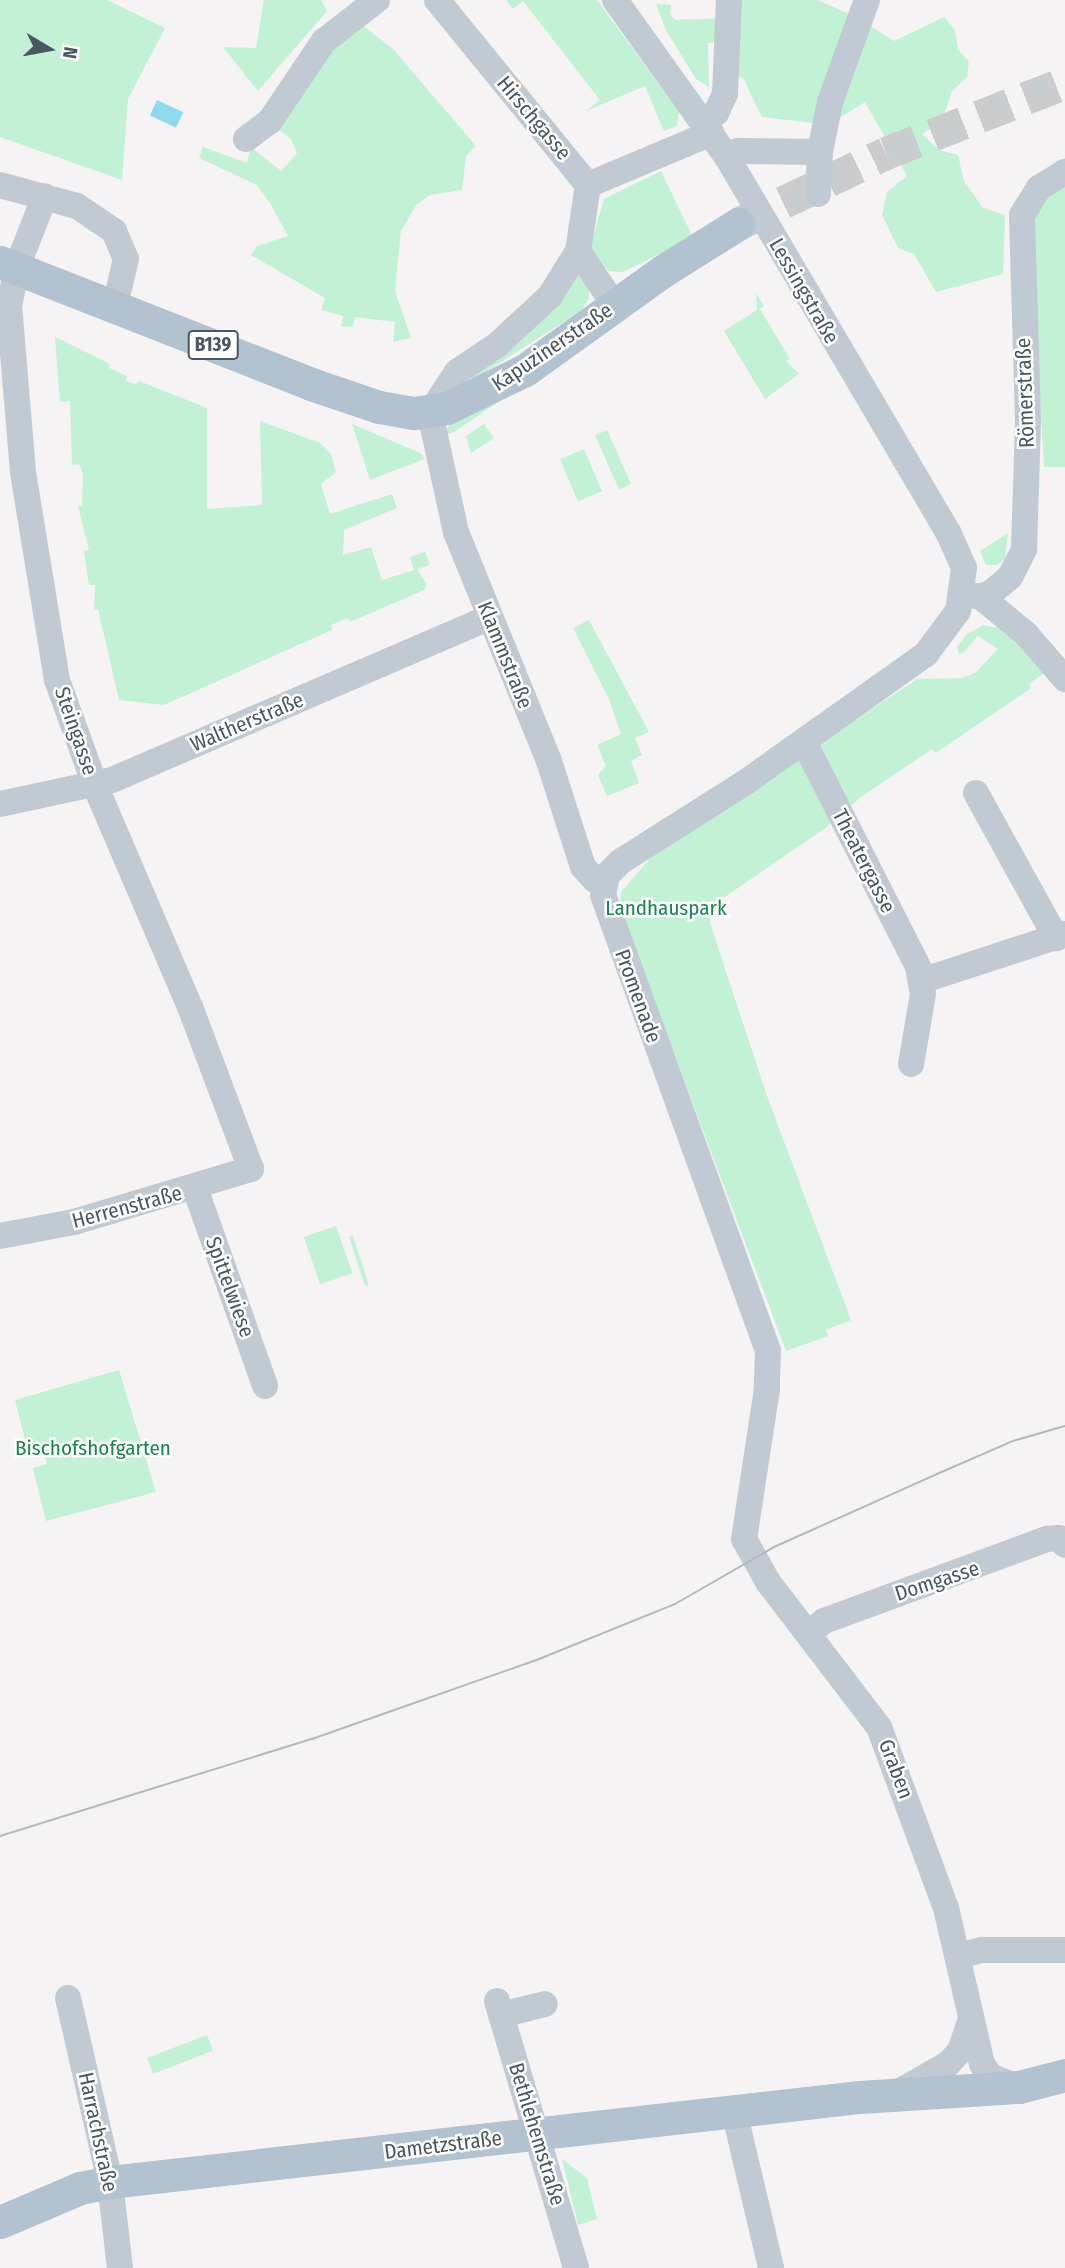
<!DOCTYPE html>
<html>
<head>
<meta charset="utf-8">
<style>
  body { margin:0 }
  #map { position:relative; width:1065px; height:2268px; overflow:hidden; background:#f5f3f3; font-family:"Fira Sans Condensed",sans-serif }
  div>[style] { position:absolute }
  .green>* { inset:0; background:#c3f1d5; transform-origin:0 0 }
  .water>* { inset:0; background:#90daee; transform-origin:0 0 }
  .major-tunnel>* { height:33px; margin-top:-16.5px; transform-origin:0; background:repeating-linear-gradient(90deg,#caccce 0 33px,transparent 0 50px) }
  .minor>* { height:26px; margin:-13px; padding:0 13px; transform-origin:13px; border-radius:13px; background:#c1cad2 }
  .major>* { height:33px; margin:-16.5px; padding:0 16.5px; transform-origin:16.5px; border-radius:16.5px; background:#b3c2d1 }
  .tram>* { height:2px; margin:-1px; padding:0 1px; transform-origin:1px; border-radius:1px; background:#b5b8bd }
  span { translate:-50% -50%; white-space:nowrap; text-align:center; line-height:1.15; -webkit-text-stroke:5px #fff; paint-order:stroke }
  .shield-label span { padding:2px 5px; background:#fff; border:2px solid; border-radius:5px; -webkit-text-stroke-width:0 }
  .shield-label { font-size:19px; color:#4a5661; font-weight:700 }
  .street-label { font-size:21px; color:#4a5661 }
  .park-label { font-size:21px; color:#17864f }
  .north { position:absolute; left:14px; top:14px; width:70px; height:70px; -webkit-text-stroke:5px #fff; paint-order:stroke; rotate:100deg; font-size:19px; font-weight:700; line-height:28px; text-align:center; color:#4a5661 }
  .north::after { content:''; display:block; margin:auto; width:24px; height:32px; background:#4a5661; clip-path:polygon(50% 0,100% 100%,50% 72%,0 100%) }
</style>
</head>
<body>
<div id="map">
  <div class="green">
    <div style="clip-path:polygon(0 0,107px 0,165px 28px,128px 99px,122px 180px,0 137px)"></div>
    <div style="clip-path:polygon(264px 0,321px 0,327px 11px,258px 91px,223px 47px,256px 48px)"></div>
    <div style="clip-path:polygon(506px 0,597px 0,679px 112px,677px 126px,664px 131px,645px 86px,586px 111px,600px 100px,523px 1px,513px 9px)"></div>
    <div style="clip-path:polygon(735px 0,818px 0,854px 16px,821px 124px,762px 117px,743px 78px,733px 76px)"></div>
    <div style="clip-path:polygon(656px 4px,671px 5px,670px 14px,675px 20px,724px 18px,724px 43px,708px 43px,709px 87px,696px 79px,666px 30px)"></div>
    <div style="clip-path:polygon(944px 17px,955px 30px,958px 49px,969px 62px,967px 77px,952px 91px,942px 121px,922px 134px,939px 150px,958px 155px,964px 181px,983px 208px,1005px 215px,1003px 274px,936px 292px,914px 254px,898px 248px,882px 215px,887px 192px,907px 176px,865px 102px,830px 124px,862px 21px,894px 41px)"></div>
    <div style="clip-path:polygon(361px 24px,394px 50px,476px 146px,466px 156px,462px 190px,430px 195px,417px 204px,401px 231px,395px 291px,411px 338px,393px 342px,395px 322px,355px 317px,353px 327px,341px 326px,343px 316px,321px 310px,325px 298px,251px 255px,257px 246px,288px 236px,270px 203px,257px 185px,199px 158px,203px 147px,247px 163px,251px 147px,281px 171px,297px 153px,291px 139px,272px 125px,330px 53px)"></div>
    <div style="clip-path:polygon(661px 171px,693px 238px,623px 272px,609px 271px,592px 255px,590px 232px,594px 233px,604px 199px)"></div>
    <div style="clip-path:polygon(1065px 180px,1065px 467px,1044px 467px,1030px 221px,1052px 185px)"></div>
    <div style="clip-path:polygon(577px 271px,588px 284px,589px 298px,582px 310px,473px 380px,471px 373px)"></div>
    <div style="clip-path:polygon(756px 293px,764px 306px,760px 309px,790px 359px,786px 361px,799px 374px,765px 399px,724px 331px,757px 310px)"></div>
    <div style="clip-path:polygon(55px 337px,110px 364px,109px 368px,127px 376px,126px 381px,136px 384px,139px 381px,207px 408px,207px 509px,262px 505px,260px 421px,320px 443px,331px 454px,336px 472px,321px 484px,330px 514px,392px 494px,397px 508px,344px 530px,343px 555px,371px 547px,382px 580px,414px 570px,410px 557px,425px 552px,430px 565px,417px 569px,427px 585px,424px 590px,350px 622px,348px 618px,331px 625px,332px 630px,164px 705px,119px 700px,98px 609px,94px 610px,95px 585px,89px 585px,84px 551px,89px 550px,78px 506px,82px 506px,83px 475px,79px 464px,72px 465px,70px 401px,60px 402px)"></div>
    <div style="clip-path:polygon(497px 403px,454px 432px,443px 436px,452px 420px)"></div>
    <div style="clip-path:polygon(352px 424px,420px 453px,425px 459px,370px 480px)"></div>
    <div style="clip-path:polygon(484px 424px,494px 438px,471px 453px,466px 436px)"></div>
    <div style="left:607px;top:430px;width:59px;height:13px;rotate:66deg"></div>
    <div style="left:584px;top:449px;width:46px;height:26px;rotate:67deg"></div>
    <div style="clip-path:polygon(1008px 533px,1005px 559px,997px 565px,986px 565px,980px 551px)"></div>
    <div style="clip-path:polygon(589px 620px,649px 732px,635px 738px,642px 755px,631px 761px,639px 783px,607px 796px,598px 775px,606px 766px,597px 745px,621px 734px,609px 699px,573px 628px)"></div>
    <div style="clip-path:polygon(984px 625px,1003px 629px,1046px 672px,1029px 684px,1031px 688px,936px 753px,932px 749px,861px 797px,824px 829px,716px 903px,712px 912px,710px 923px,767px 1096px,851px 1320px,826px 1330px,828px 1336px,786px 1351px,619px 907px,621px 892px,653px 855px,917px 679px,963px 678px,976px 672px,998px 649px,978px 636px,963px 653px,959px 654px,957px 647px,967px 634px)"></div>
    <div style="left:336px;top:1226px;width:50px;height:34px;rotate:71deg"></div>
    <div style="left:353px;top:1236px;width:51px;height:4px;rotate:72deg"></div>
    <div style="clip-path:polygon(119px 1370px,156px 1492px,46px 1521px,33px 1468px,47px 1464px,43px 1452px,29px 1455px,15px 1400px)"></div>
    <div style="left:207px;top:2035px;width:17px;height:64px;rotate:69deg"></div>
    <div style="clip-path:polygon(562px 2159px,587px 2178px,597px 2219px,578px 2225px)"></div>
  </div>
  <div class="water">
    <div style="left:157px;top:100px;width:29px;height:17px;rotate:25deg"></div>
  </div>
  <div class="major-tunnel">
    <div style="left:738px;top:224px;width:164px;rotate:-25.6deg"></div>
    <div style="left:886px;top:153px;width:192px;rotate:-21.4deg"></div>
  </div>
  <div class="minor">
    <div style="left:437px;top:0;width:239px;rotate:50.8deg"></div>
    <div style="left:588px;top:185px;width:67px;rotate:98.6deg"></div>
    <div style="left:578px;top:251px;width:53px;rotate:121.9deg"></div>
    <div style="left:550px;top:296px;width:72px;rotate:137.2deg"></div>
    <div style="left:497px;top:345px;width:48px;rotate:146deg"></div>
    <div style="left:457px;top:372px;width:49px;rotate:123.4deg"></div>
    <div style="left:430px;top:413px;width:122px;rotate:77.7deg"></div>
    <div style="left:456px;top:532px;width:247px;rotate:67.9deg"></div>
    <div style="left:549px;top:761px;width:111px;rotate:72.2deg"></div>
    <div style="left:583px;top:867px;width:18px;rotate:47deg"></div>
    <div style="left:595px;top:880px;width:10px;rotate:17deg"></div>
    <div style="left:615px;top:0;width:193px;rotate:54.5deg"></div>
    <div style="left:727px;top:157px;width:438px;rotate:59.5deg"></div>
    <div style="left:949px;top:534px;width:37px;rotate:66deg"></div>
    <div style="left:964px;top:568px;width:43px;rotate:97.9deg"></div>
    <div style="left:958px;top:611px;width:54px;rotate:126.7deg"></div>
    <div style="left:926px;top:654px;width:221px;rotate:144.6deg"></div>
    <div style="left:746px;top:782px;width:149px;rotate:147.6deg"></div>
    <div style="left:620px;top:862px;width:18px;rotate:135deg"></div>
    <div style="left:607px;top:875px;width:20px;rotate:101deg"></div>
    <div style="left:603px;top:895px;width:485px;rotate:70.1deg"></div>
    <div style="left:768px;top:1351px;width:38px;rotate:92deg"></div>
    <div style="left:767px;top:1389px;width:152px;rotate:98.7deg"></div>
    <div style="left:744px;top:1539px;width:49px;rotate:60.8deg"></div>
    <div style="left:768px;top:1582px;width:183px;rotate:52.6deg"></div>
    <div style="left:879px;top:1727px;width:193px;rotate:69.7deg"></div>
    <div style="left:946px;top:1908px;width:160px;rotate:77deg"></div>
    <div style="left:982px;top:2064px;width:14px;rotate:56deg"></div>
    <div style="left:990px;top:2076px;width:29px;rotate:22deg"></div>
    <div style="left:704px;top:120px;width:14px;rotate:-30deg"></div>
    <div style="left:716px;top:113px;width:21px;rotate:-65deg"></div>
    <div style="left:725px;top:94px;width:94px;rotate:-87.6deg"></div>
    <div style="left:246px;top:139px;width:30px;rotate:-37deg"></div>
    <div style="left:270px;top:121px;width:97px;rotate:-56deg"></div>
    <div style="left:324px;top:41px;width:67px;rotate:-37.7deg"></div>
    <div style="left:727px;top:157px;width:13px;rotate:-29deg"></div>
    <div style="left:738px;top:151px;width:82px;rotate:0.7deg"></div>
    <div style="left:0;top:185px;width:80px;rotate:15.3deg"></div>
    <div style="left:77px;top:206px;width:45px;rotate:34deg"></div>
    <div style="left:114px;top:231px;width:30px;rotate:67deg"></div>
    <div style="left:126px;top:259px;width:47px;rotate:103.4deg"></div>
    <div style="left:588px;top:185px;width:134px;rotate:-22.8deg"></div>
    <div style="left:818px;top:194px;width:42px;rotate:-87.3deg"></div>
    <div style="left:820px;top:152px;width:51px;rotate:-78.7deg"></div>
    <div style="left:830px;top:102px;width:109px;rotate:-70.1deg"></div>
    <div style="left:578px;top:251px;width:66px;rotate:56.1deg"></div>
    <div style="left:963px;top:594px;width:18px;rotate:9deg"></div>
    <div style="left:981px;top:597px;width:12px;rotate:-24deg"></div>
    <div style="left:992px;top:592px;width:23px;rotate:-40deg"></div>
    <div style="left:1010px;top:577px;width:31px;rotate:-63deg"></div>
    <div style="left:1024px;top:549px;width:130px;rotate:-88.2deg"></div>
    <div style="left:1028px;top:419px;width:204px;rotate:-91.7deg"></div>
    <div style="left:1022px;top:215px;width:32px;rotate:-58deg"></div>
    <div style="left:1039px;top:188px;width:31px;rotate:-32deg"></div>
    <div style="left:981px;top:597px;width:58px;rotate:39.4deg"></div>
    <div style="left:1026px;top:634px;width:60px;rotate:49.1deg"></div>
    <div style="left:804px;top:742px;width:252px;rotate:63.1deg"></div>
    <div style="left:918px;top:967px;width:27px;rotate:80deg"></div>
    <div style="left:923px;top:994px;width:71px;rotate:99.7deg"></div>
    <div style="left:976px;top:793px;width:166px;rotate:61.1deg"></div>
    <div style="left:0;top:804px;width:115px;rotate:-12.1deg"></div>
    <div style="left:112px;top:780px;width:410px;rotate:-23.3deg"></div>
    <div style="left:921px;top:981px;width:151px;rotate:-18.1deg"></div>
    <div style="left:195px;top:1188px;width:210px;rotate:70.5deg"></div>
    <div style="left:0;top:1236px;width:75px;rotate:-10.7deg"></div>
    <div style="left:74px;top:1222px;width:185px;rotate:-16.7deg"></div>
    <div style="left:251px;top:1169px;width:173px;rotate:-110.6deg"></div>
    <div style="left:190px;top:1007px;width:241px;rotate:-113.2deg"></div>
    <div style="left:95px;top:785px;width:112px;rotate:-109.9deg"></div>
    <div style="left:57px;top:680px;width:211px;rotate:-99.3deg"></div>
    <div style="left:23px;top:472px;width:167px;rotate:-94.8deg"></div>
    <div style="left:9px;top:306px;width:40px;rotate:-78deg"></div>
    <div style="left:17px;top:267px;width:76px;rotate:-68.5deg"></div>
    <div style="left:809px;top:1633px;width:19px;rotate:-39deg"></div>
    <div style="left:824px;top:1621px;width:238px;rotate:-20.2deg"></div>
    <div style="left:1047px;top:1539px;width:12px;rotate:-5deg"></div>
    <div style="left:1059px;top:1538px;width:9px;rotate:49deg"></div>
    <div style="left:959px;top:1956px;width:24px;rotate:-15deg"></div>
    <div style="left:982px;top:1950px;width:83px"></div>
    <div style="left:68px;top:1998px;width:189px;rotate:77.1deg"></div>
    <div style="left:110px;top:2182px;width:87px;rotate:83.4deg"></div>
    <div style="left:497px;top:2001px;width:278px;rotate:73.5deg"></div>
    <div style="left:501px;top:2015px;width:45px;rotate:-14deg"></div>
    <div style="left:902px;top:2090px;width:53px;rotate:-29.5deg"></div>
    <div style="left:948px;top:2064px;width:18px;rotate:-47deg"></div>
    <div style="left:960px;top:2051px;width:34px;rotate:-71deg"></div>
    <div style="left:734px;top:2111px;width:161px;rotate:76.7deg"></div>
  </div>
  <div class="major">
    <div style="left:0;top:262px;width:334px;rotate:21.4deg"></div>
    <div style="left:311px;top:384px;width:72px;rotate:18.7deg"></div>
    <div style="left:379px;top:407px;width:36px;rotate:10deg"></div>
    <div style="left:414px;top:413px;width:33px;rotate:-9deg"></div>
    <div style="left:447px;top:408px;width:87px;rotate:-26deg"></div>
    <div style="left:525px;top:370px;width:170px;rotate:-35.7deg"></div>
    <div style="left:663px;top:271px;width:89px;rotate:-32.1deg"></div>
    <div style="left:0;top:2222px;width:87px;rotate:-23deg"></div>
    <div style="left:80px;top:2188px;width:31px;rotate:-11deg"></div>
    <div style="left:110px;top:2182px;width:755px;rotate:-6.47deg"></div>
    <div style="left:860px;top:2097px;width:159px;rotate:-3.6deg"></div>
    <div style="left:1019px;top:2087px;width:48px;rotate:-14.6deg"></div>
  </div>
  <div class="tram">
    <div style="left:0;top:1836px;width:327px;rotate:-17.3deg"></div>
    <div style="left:312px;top:1739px;width:241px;rotate:-19.4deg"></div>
    <div style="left:539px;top:1659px;width:147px;rotate:-22deg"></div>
    <div style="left:675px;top:1604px;width:114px;rotate:-29.9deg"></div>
    <div style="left:774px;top:1547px;width:179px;rotate:-24.1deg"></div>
    <div style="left:937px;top:1474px;width:83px;rotate:-23.5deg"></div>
    <div style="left:1013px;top:1441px;width:54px;rotate:-16.1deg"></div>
  </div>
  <div class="shield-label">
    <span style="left:213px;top:345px">B139</span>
  </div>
  <div class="street-label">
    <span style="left:534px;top:118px;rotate:50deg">Hirschgasse</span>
    <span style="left:804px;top:291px;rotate:60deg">Lessingstraße</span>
    <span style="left:552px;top:347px;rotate:-34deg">Kapuzinerstraße</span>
    <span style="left:1025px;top:393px;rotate:-92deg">Römerstraße</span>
    <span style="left:505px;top:655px;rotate:68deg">Klammstraße</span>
    <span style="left:247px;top:722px;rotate:-23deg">Waltherstraße</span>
    <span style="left:76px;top:731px;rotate:71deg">Steingasse</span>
    <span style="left:864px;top:861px;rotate:63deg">Theatergasse</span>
    <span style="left:638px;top:996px;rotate:70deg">Promenade</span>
    <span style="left:127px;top:1207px;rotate:-15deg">Herrenstraße</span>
    <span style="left:230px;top:1287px;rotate:70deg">Spittelwiese</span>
    <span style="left:937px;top:1581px;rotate:-18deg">Domgasse</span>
    <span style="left:896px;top:1769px;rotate:69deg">Graben</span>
    <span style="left:98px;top:2132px;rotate:78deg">Harrachstraße</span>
    <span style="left:537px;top:2134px;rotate:73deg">Bethlehemstraße</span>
    <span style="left:443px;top:2145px;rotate:-7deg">Dametzstraße</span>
  </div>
  <div class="park-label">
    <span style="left:666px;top:908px">Landhauspark</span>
    <span style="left:93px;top:1448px">Bischofshofgarten</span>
  </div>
  <div class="north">N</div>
</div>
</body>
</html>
